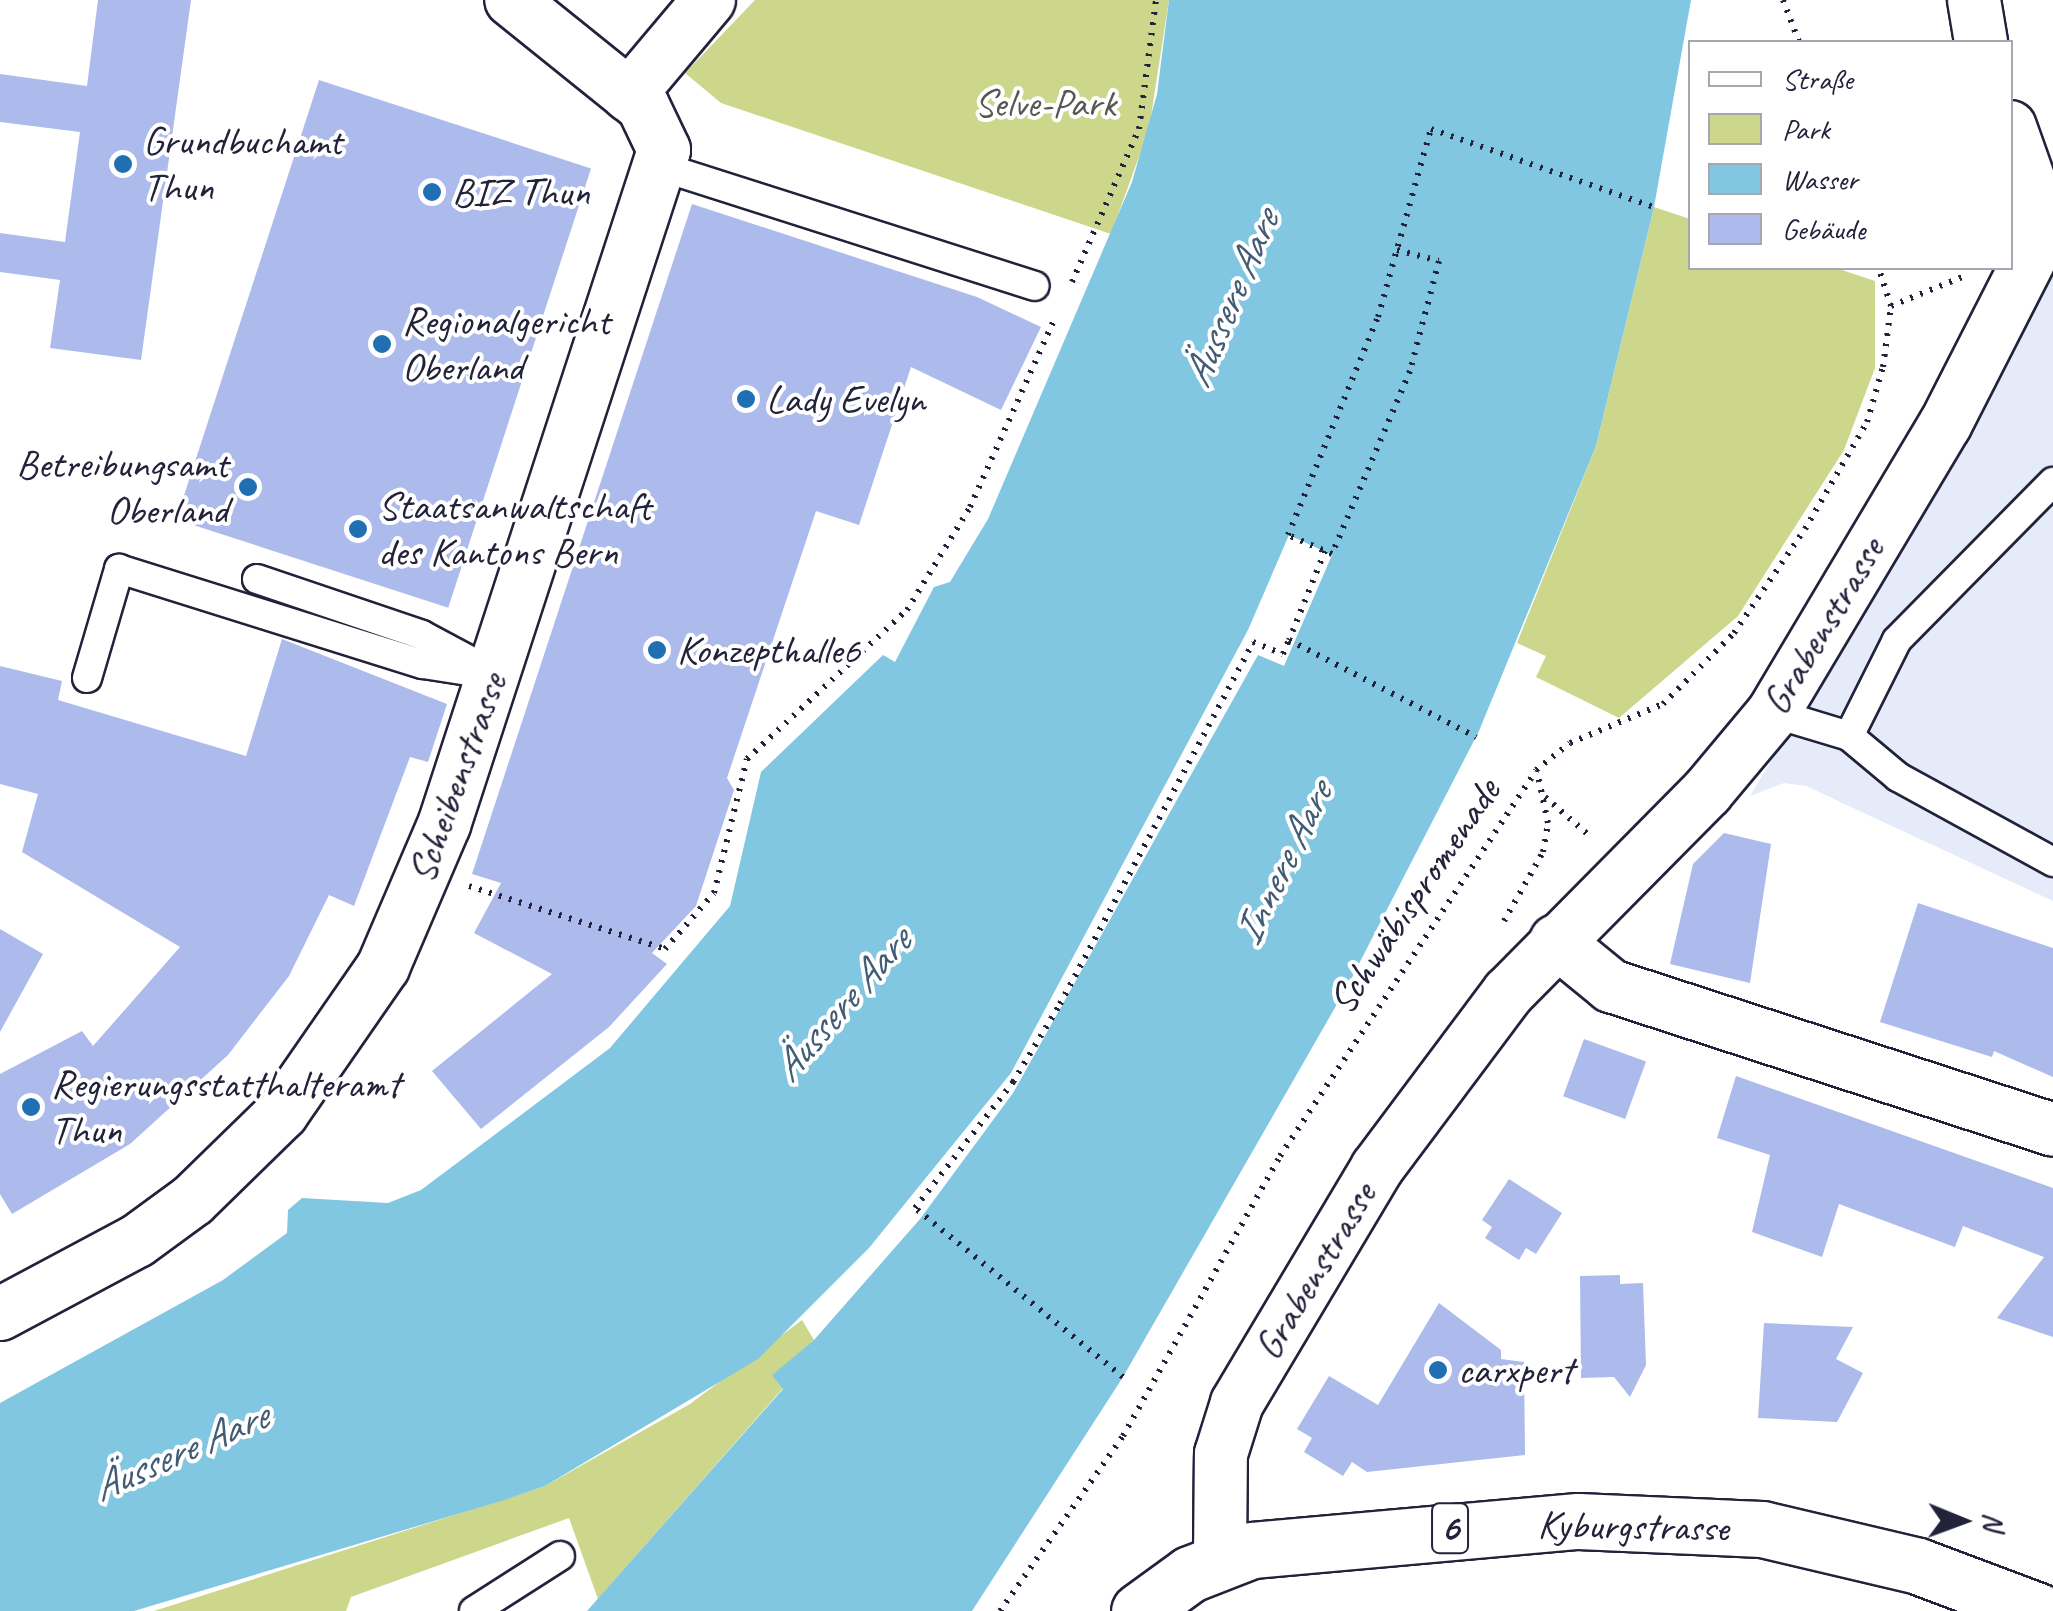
<!DOCTYPE html>
<html>
<head>
<meta charset="utf-8">
<style>
  body { margin:0 }
  #map { position:relative; width:2053px; height:1611px; overflow:hidden; background:#fff; font-family:Caveat,sans-serif }
  div>[style] { position:absolute }
  .built>* { inset:0; background:#e6ebf9 }
  .green>* { inset:0; background:#ccd78b }
  .water>* { inset:0; background:#81c7e2 }
  .building>* { inset:0; background:#acbbeb; transform-origin:0 0 }
  .path>* { height:6px; margin-top:-3px; transform-origin:0; background:repeating-linear-gradient(90deg,#22223b 0 2.5px,transparent 0 10.5px) }
  .roads { filter:drop-shadow(2px 0 #22223b) drop-shadow(-2px 0 #22223b) drop-shadow(0 2px #22223b) drop-shadow(0 -2px #22223b) }
  .lane>* { height:28px; margin:-14px; padding:0 14px; transform-origin:14px; border-radius:14px; background:#fff }
  .street>* { height:52px; margin:-26px; padding:0 26px; transform-origin:26px; border-radius:26px; background:#fff }
  .primary>* { height:55px; margin:-27.5px; padding:0 27.5px; transform-origin:27.5px; border-radius:27.5px; background:#fff }
  .dots>* { width:28px; height:28px; translate:-50% -50%; box-sizing:border-box; border:5px solid #fff; border-radius:50% }
  span { translate:-50% -50%; white-space:nowrap; text-align:center; line-height:1.15; -webkit-text-stroke:8px #fff; paint-order:stroke }
  .shield-label span { padding:2px 8px; background:#fff; border:2px solid; border-radius:8px; -webkit-text-stroke-width:0 }
  .shield-label { font-size:38px; color:#22223b; font-weight:700 }
  .park-label { font-size:40px; color:#555853 }
  .poi-label { font-size:40px; color:#22223b }
  .left { translate:0 -50%; text-align:left }
  .right { translate:-100% -50%; text-align:right }
  .street-label { font-size:40px; color:#22223b }
  .water-label { font-size:42px; color:#435c75; font-style:italic }
  .legend { position:absolute; left:1688px; top:40px; width:325px; height:230px; box-sizing:border-box; background:#fff; border:2px solid #a7a7b1; margin:0; padding:12px 18px; list-style:none; font-size:30px; color:#22223b }
  .legend li { display:flex; align-items:center; gap:20px; height:50px }
  .legend b { width:50px; border:2px solid #a7a7b1 }
  .north { position:absolute; left:1913px; top:1471px; width:100px; height:100px; -webkit-text-stroke:8px #fff; paint-order:stroke; rotate:91deg; font-size:28px; font-weight:700; line-height:40px; text-align:center; color:#22223b }
  .north::after { content:''; display:block; margin:auto; width:35px; height:45px; background:#22223b; clip-path:polygon(50% 0,100% 100%,50% 72%,0 100%) }
</style>
</head>
<body>
<div id="map">
  <div class="built">
    <div style="clip-path:polygon(2053px 269px,2053px 901px,1806px 786px,1784px 783px,1750px 796px,1991px 395px)"></div>
  </div>
  <div class="green">
    <div style="clip-path:polygon(755px 0,1169px 0,1149px 129px,1111px 234px,721px 103px,685px 73px)"></div>
    <div style="clip-path:polygon(1654px 207px,1690px 219px,1690px 268px,1836px 268px,1875px 281px,1875px 368px,1844px 450px,1738px 616px,1619px 718px,1536px 677px,1546px 656px,1517px 643px,1596px 446px)"></div>
    <div style="clip-path:polygon(802px 1320px,814px 1340px,773px 1375px,783px 1388px,598px 1599px,569px 1518px,351px 1597px,346px 1611px,154px 1611px,545px 1486px,690px 1404px)"></div>
  </div>
  <div class="water">
    <div style="clip-path:polygon(1169px 0,1691px 0,1654px 207px,1596px 446px,1479px 731px,1348px 985px,1123px 1377px,972px 1611px,587px 1611px,783px 1389px,772px 1375px,814px 1340px,920px 1219px,1013px 1093px,1258px 655px,1284px 666px,1332px 555px,1289px 535px,1248px 630px,1011px 1073px,869px 1248px,758px 1359px,545px 1486px,501px 1501px,134px 1611px,0 1611px,0 1403px,223px 1280px,287px 1233px,288px 1210px,302px 1198px,388px 1203px,421px 1190px,610px 1048px,730px 906px,761px 772px,883px 655px,895px 662px,934px 587px,950px 582px,988px 519px,1132px 182px,1157px 94px)"></div>
  </div>
  <div class="building">
    <div style="clip-path:polygon(98px 0,191px 0,141px 360px,50px 348px,60px 280px,0 272px,0 233px,65px 242px,80px 132px,0 122px,0 74px,87px 86px)"></div>
    <div style="left:319px;top:80px;width:286px;height:462px;rotate:18deg"></div>
    <div style="clip-path:polygon(692px 204px,977px 297px,1041px 327px,1001px 410px,911px 367px,859px 525px,816px 511px,727px 778px,734px 790px,696px 906px,652px 953px,667px 964px,609px 1027px,481px 1129px,432px 1071px,552px 974px,474px 933px,501px 883px,472px 874px)"></div>
    <div style="clip-path:polygon(282px 639px,447px 704px,428px 762px,410px 757px,354px 906px,329px 895px,289px 976px,228px 1055px,130px 1144px,12px 1214px,0 1194px,0 1074px,82px 1031px,93px 1046px,180px 947px,22px 852px,38px 794px,0 784px,0 666px,62px 681px,58px 700px,246px 756px)"></div>
    <div style="clip-path:polygon(1724px 833px,1771px 844px,1750px 983px,1670px 964px,1693px 864px)"></div>
    <div style="clip-path:polygon(1918px 903px,2053px 948px,2053px 1077px,1994px 1051px,1992px 1057px,1880px 1022px)"></div>
    <div style="clip-path:polygon(0 929px,43px 954px,0 1032px)"></div>
    <div style="left:1584px;top:1039px;width:66px;height:61px;rotate:20deg"></div>
    <div style="clip-path:polygon(1736px 1076px,2053px 1188px,2053px 1337px,1997px 1318px,2044px 1257px,1963px 1226px,1955px 1247px,1839px 1204px,1822px 1257px,1752px 1232px,1770px 1155px,1717px 1138px)"></div>
    <div style="clip-path:polygon(1509px 1179px,1562px 1213px,1536px 1254px,1526px 1248px,1519px 1260px,1485px 1238px,1492px 1227px,1482px 1220px)"></div>
    <div style="clip-path:polygon(1620px 1275px,1620px 1284px,1643px 1283px,1646px 1365px,1630px 1397px,1614px 1377px,1581px 1378px,1580px 1276px)"></div>
    <div style="clip-path:polygon(1439px 1303px,1501px 1350px,1501px 1359px,1524px 1362px,1525px 1455px,1367px 1472px,1352px 1462px,1343px 1476px,1304px 1452px,1312px 1438px,1297px 1429px,1329px 1376px,1378px 1405px)"></div>
    <div style="clip-path:polygon(1764px 1323px,1853px 1327px,1836px 1359px,1863px 1373px,1837px 1422px,1758px 1418px)"></div>
  </div>
  <div class="path">
    <div style="left:1783px;top:0;width:45px;rotate:69.1deg"></div>
    <div style="left:1397px;top:250px;width:43px;rotate:14.7deg"></div>
    <div style="left:1439px;top:261px;width:114px;rotate:104.8deg"></div>
    <div style="left:1410px;top:371px;width:199px;rotate:113.1deg"></div>
    <div style="left:1332px;top:554px;width:48px;rotate:-156.6deg"></div>
    <div style="left:1288px;top:535px;width:236px;rotate:-67.6deg"></div>
    <div style="left:1378px;top:317px;width:195px;rotate:-74.3deg"></div>
    <div style="left:1431px;top:129px;width:236px;rotate:19.3deg"></div>
    <div style="left:1072px;top:282px;width:167px;rotate:-66.4deg"></div>
    <div style="left:1139px;top:129px;width:130px;rotate:-82.5deg"></div>
    <div style="left:1891px;top:306px;width:77px;rotate:-22.2deg"></div>
    <div style="left:1325px;top:551px;width:96px;rotate:112deg"></div>
    <div style="left:1289px;top:640px;width:211px;rotate:27.4deg"></div>
    <div style="left:1545px;top:797px;width:62px;rotate:41.1deg"></div>
    <div style="left:469px;top:886px;width:206px;rotate:17.8deg"></div>
    <div style="left:665px;top:949px;width:74px;rotate:-48.8deg"></div>
    <div style="left:714px;top:893px;width:138px;rotate:-76.2deg"></div>
    <div style="left:747px;top:759px;width:219px;rotate:-43deg"></div>
    <div style="left:907px;top:610px;width:121px;rotate:-58.5deg"></div>
    <div style="left:970px;top:507px;width:209px;rotate:-65.8deg"></div>
    <div style="left:1504px;top:921px;width:79px;rotate:-60.5deg"></div>
    <div style="left:1543px;top:852px;width:29px;rotate:-80deg"></div>
    <div style="left:1548px;top:823px;width:53px;rotate:-101.9deg"></div>
    <div style="left:1123px;top:1377px;width:268px;rotate:-140.9deg"></div>
    <div style="left:915px;top:1208px;width:160px;rotate:-52.1deg"></div>
    <div style="left:1013px;top:1082px;width:91px;rotate:-58.9deg"></div>
    <div style="left:1060px;top:1004px;width:410px;rotate:-61.9deg"></div>
    <div style="left:1253px;top:642px;width:32px;rotate:22deg"></div>
    <div style="left:1283px;top:654px;width:15px;rotate:-67deg"></div>
    <div style="left:1000px;top:1611px;width:214px;rotate:-54.9deg"></div>
    <div style="left:1123px;top:1436px;width:321px;rotate:-60.7deg"></div>
    <div style="left:1280px;top:1156px;width:463px;rotate:-56.4deg"></div>
    <div style="left:1536px;top:770px;width:43px;rotate:-38.5deg"></div>
    <div style="left:1570px;top:743px;width:101px;rotate:-22.8deg"></div>
    <div style="left:1663px;top:704px;width:100px;rotate:-45deg"></div>
    <div style="left:1734px;top:633px;width:126px;rotate:-55.7deg"></div>
    <div style="left:1805px;top:529px;width:124px;rotate:-59.9deg"></div>
    <div style="left:1867px;top:422px;width:57px;rotate:-73.8deg"></div>
    <div style="left:1883px;top:367px;width:62px;rotate:-82.5deg"></div>
    <div style="left:1891px;top:306px;width:40px;rotate:-108deg"></div>
  </div>
  <div class="roads">
    <div class="lane">
      <div style="left:662px;top:167px;width:391px;rotate:17.7deg"></div>
      <div style="left:257px;top:579px;width:174px;rotate:18.7deg"></div>
      <div style="left:422px;top:635px;width:61px;rotate:28.2deg"></div>
      <div style="left:87px;top:678px;width:114px;rotate:-73.6deg"></div>
      <div style="left:119px;top:569px;width:318px;rotate:17.4deg"></div>
      <div style="left:423px;top:664px;width:73px;rotate:8.7deg"></div>
      <div style="left:1773px;top:713px;width:79px;rotate:16.8deg"></div>
      <div style="left:1849px;top:736px;width:107px;rotate:-63.4deg"></div>
      <div style="left:1897px;top:640px;width:222px;rotate:-45.4deg"></div>
      <div style="left:1849px;top:736px;width:64px;rotate:39.9deg"></div>
      <div style="left:1898px;top:777px;width:177px;rotate:28.7deg"></div>
      <div style="left:474px;top:1611px;width:102px;rotate:-32.6deg"></div>
    </div>
    <div class="street">
      <div style="left:1974px;top:0;width:43px;rotate:80.5deg"></div>
      <div style="left:629px;top:95px;width:124px;rotate:-49.9deg"></div>
      <div style="left:1556px;top:941px;width:71px;rotate:39.3deg"></div>
      <div style="left:1611px;top:986px;width:465px;rotate:18deg"></div>
      <div style="left:0;top:1314px;width:155px;rotate:-28.1deg"></div>
      <div style="left:137px;top:1241px;width:69px;rotate:-36.2deg"></div>
      <div style="left:193px;top:1200px;width:124px;rotate:-44.3deg"></div>
      <div style="left:282px;top:1113px;width:178px;rotate:-55.3deg"></div>
      <div style="left:383px;top:967px;width:155px;rotate:-66.8deg"></div>
      <div style="left:444px;top:825px;width:710px;rotate:-71.95deg"></div>
      <div style="left:664px;top:150px;width:49px;rotate:-115.5deg"></div>
      <div style="left:643px;top:106px;width:169px;rotate:-141.2deg"></div>
      <div style="left:1220px;top:1560px;width:106px;rotate:-89.5deg"></div>
      <div style="left:1221px;top:1454px;width:53px;rotate:-72.6deg"></div>
      <div style="left:1237px;top:1403px;width:274px;rotate:-59.2deg"></div>
      <div style="left:1377px;top:1168px;width:219px;rotate:-53.2deg"></div>
      <div style="left:1508px;top:993px;width:283px;rotate:-45.3deg"></div>
      <div style="left:1707px;top:792px;width:103px;rotate:-50.1deg"></div>
      <div style="left:1773px;top:713px;width:335px;rotate:-59.2deg"></div>
      <div style="left:1945px;top:425px;width:199px;rotate:-63deg"></div>
      <div style="left:2035px;top:248px;width:56px;rotate:-92deg"></div>
      <div style="left:2033px;top:192px;width:69px;rotate:-109.5deg"></div>
    </div>
    <div class="primary">
      <div style="left:1139px;top:1611px;width:63px;rotate:-36deg"></div>
      <div style="left:1190px;top:1574px;width:66px;rotate:-21.2deg"></div>
      <div style="left:1252px;top:1550px;width:327px;rotate:-5.1deg"></div>
      <div style="left:1578px;top:1521px;width:184px;rotate:2.5deg"></div>
      <div style="left:1762px;top:1529px;width:160px;rotate:13.3deg"></div>
      <div style="left:1918px;top:1566px;width:128px;rotate:20.6deg"></div>
    </div>
  </div>
  <div class="dots">
    <div style="left:123px;top:164px;background:#1f6fb2"></div>
    <div style="left:432px;top:192px;background:#1f6fb2"></div>
    <div style="left:382px;top:344px;background:#1f6fb2"></div>
    <div style="left:746px;top:399px;background:#1f6fb2"></div>
    <div style="left:248px;top:487px;background:#1f6fb2"></div>
    <div style="left:358px;top:529px;background:#1f6fb2"></div>
    <div style="left:657px;top:650px;background:#1f6fb2"></div>
    <div style="left:31px;top:1107px;background:#1f6fb2"></div>
    <div style="left:1438px;top:1370px;background:#1f6fb2"></div>
  </div>
  <div class="shield-label">
    <span style="left:1450px;top:1528px">6</span>
  </div>
  <div class="park-label">
    <span style="left:1045px;top:103px">Selve-Park</span>
  </div>
  <div class="poi-label">
    <span class="left" style="left:143px;top:164px">Grundbuchamt<br>Thun</span>
    <span class="left" style="left:452px;top:192px">BIZ Thun</span>
    <span class="left" style="left:402px;top:344px">Regionalgericht<br>Oberland</span>
    <span class="left" style="left:766px;top:399px">Lady Evelyn</span>
    <span class="right" style="left:228px;top:487px">Betreibungsamt<br>Oberland</span>
    <span class="left" style="left:378px;top:529px">Staatsanwaltschaft<br>des Kantons Bern</span>
    <span class="left" style="left:677px;top:650px">Konzepthalle6</span>
    <span class="left" style="left:51px;top:1107px">Regierungsstatthalteramt<br>Thun</span>
    <span class="left" style="left:1458px;top:1370px">carxpert</span>
  </div>
  <div class="street-label">
    <span style="left:1823px;top:626px;rotate:-59deg">Grabenstrasse</span>
    <span style="left:457px;top:778px;rotate:-70deg">Scheibenstrasse</span>
    <span style="left:1414px;top:896px;rotate:-56deg">Schwäbispromenade</span>
    <span style="left:1315px;top:1271px;rotate:-59deg">Grabenstrasse</span>
    <span style="left:1633px;top:1526px;rotate:1deg">Kyburgstrasse</span>
  </div>
  <div class="water-label">
    <span style="left:1231px;top:299px;rotate:-67deg">Äussere Aare</span>
    <span style="left:1283px;top:864px;rotate:-64deg">Innere Aare</span>
    <span style="left:842px;top:1005px;rotate:-49deg">Äussere Aare</span>
    <span style="left:180px;top:1452px;rotate:-24deg">Äussere Aare</span>
  </div>
  <ul class="legend">
  <li><b style="height:12px;background:#fff"></b>Straße</li>
  <li><b style="height:28px;background:#ccd78b"></b>Park</li>
  <li><b style="height:28px;background:#81c7e2"></b>Wasser</li>
  <li><b style="height:28px;background:#acbbeb"></b>Gebäude</li>
  </ul>
  <div class="north">N</div>
</div>
</body>
</html>
